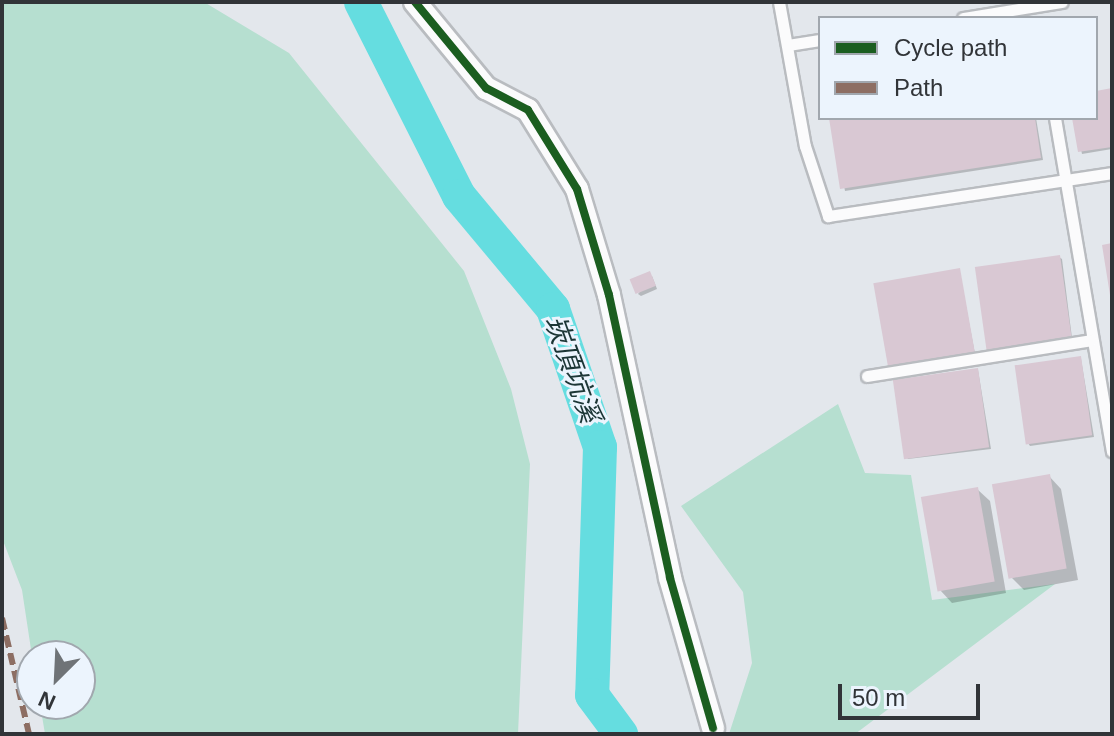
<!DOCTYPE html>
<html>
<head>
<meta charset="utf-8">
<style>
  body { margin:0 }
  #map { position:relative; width:1114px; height:736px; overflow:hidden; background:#e3e7ec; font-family:Arial,"Noto Sans TC",sans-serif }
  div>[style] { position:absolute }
  .green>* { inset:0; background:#b6dfd0 }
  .shadow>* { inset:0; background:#0003 }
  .river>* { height:34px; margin:-17px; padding:0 17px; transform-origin:17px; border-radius:17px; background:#65dde0 }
  .building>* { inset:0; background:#d9c8d3; transform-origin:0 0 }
  .roads { filter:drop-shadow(2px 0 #b9bcc0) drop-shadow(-2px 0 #b9bcc0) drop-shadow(0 2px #b9bcc0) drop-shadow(0 -2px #b9bcc0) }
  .service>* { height:11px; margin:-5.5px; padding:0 5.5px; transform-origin:5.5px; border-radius:5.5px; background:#fbfbfc }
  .minor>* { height:22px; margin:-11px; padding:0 11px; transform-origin:11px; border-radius:11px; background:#fbfbfc }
  .quiet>* { height:6px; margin-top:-3px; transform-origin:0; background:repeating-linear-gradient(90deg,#8d6e63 0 12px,transparent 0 18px) }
  .cycleway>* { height:8px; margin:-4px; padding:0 4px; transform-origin:4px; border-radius:4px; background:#1b5e20 }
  span { translate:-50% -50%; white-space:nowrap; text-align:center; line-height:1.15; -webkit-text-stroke:6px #ecf4fd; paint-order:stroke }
  .water-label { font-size:28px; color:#1c3636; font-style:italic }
  .frame { position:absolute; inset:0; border:4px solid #313438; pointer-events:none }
  .legend { position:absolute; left:818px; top:16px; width:280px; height:104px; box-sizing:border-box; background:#ecf4fd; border:2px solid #a1a7ae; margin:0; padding:10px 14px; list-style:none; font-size:24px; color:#313438 }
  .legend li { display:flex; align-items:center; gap:16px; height:40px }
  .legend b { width:40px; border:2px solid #a1a7ae }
  .north { position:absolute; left:16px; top:640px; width:80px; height:80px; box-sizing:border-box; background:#ecf4fd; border:2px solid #a1a7ae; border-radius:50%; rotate:204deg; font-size:22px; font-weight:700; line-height:32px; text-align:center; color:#313438 }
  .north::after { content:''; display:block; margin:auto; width:28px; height:36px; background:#6f7377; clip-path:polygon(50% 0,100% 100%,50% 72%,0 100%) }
  .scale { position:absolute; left:838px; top:684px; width:142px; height:36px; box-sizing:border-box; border:4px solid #313438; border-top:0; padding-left:10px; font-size:24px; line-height:28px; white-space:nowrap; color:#313438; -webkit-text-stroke:6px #ecf4fd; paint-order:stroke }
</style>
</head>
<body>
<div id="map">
  <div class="green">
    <div style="clip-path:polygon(2px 2px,204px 2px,289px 53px,464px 271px,511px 389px,530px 464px,518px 734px,45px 734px,40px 704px,80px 704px,80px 656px,32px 656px,22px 590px,2px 538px)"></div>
    <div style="clip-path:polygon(838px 404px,865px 473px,911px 475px,932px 600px,1055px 584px,855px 734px,729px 734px,752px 663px,743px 592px,681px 506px)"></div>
  </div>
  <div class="shadow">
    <div style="clip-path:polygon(1112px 90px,1112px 149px,1082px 154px,1074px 118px,1096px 118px,1096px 93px)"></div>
    <div style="clip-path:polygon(831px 118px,1036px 118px,1043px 160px,845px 191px)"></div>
    <div style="clip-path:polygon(1059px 257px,1062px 259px,1073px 346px,977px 268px)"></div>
    <div style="clip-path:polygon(959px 270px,976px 359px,892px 373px)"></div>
    <div style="clip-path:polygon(652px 276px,657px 289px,641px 296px,638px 294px)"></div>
    <div style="clip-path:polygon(1081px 359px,1094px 437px,1030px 446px,1028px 443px)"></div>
    <div style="clip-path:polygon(978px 370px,991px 449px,908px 459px,906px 457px)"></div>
    <div style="clip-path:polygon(1049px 476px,1061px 489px,1078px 580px,1024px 590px,1011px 577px)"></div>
    <div style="clip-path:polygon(977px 489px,990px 501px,1006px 593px,952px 603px,940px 590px)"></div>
  </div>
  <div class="river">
    <div style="left:361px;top:2px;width:217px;rotate:63.2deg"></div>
    <div style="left:459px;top:196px;width:147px;rotate:50.2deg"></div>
    <div style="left:553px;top:309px;width:146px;rotate:71.2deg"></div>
    <div style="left:600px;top:447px;width:248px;rotate:91.8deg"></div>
    <div style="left:592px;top:695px;width:49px;rotate:53.4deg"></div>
  </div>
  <div class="building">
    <div style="clip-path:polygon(1112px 88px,1112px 147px,1078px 152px,1072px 118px,1096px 118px,1096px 91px)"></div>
    <div style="clip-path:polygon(829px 118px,1035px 118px,1041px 158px,840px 189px)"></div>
    <div style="clip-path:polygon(1112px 243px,1112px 295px,1110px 295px,1102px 245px)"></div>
    <div style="left:1060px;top:255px;width:90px;height:86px;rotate:82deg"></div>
    <div style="left:960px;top:268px;width:90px;height:88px;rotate:80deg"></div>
    <div style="left:650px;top:271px;width:16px;height:22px;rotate:68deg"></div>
    <div style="left:1081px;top:356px;width:80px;height:67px;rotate:82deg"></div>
    <div style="left:978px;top:368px;width:80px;height:86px;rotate:82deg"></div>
    <div style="left:1050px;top:474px;width:96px;height:59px;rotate:80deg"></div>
    <div style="left:978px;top:487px;width:96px;height:58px;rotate:80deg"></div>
  </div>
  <div class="roads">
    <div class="service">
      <div style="left:779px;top:2px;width:146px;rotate:79.8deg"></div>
      <div style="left:805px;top:146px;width:74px;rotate:71.8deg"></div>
      <div style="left:828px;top:216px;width:287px;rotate:-8.6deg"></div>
      <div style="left:963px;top:18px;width:100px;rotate:-9.2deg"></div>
      <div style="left:788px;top:45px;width:32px;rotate:-9deg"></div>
      <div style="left:1055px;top:118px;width:338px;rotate:80.3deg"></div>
      <div style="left:867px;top:376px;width:227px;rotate:-9.1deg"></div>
    </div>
    <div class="minor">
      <div style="left:415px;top:2px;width:112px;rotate:50.5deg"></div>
      <div style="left:486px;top:88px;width:47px;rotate:27.6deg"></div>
      <div style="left:528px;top:110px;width:93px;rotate:58.2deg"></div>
      <div style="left:577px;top:189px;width:111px;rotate:73.2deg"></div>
      <div style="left:609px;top:295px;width:289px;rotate:77.8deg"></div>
      <div style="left:670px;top:578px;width:156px;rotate:74deg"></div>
    </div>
  </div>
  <div class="quiet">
    <div style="left:2px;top:618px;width:119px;rotate:76.9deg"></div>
  </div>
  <div class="cycleway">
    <div style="left:415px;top:2px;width:112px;rotate:50.5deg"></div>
    <div style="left:486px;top:88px;width:47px;rotate:27.6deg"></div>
    <div style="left:528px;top:110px;width:93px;rotate:58.2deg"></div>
    <div style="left:577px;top:189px;width:111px;rotate:73.2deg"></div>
    <div style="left:609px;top:295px;width:289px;rotate:77.8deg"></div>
    <div style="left:670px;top:578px;width:156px;rotate:74deg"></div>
  </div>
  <div class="water-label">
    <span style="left:572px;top:369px;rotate:70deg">崁頂坑溪</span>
  </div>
  <div class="frame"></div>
  <ul class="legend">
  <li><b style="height:10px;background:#1b5e20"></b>Cycle path</li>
  <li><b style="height:10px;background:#8d6e63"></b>Path</li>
  </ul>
  <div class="north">N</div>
  <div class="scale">50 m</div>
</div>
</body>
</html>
